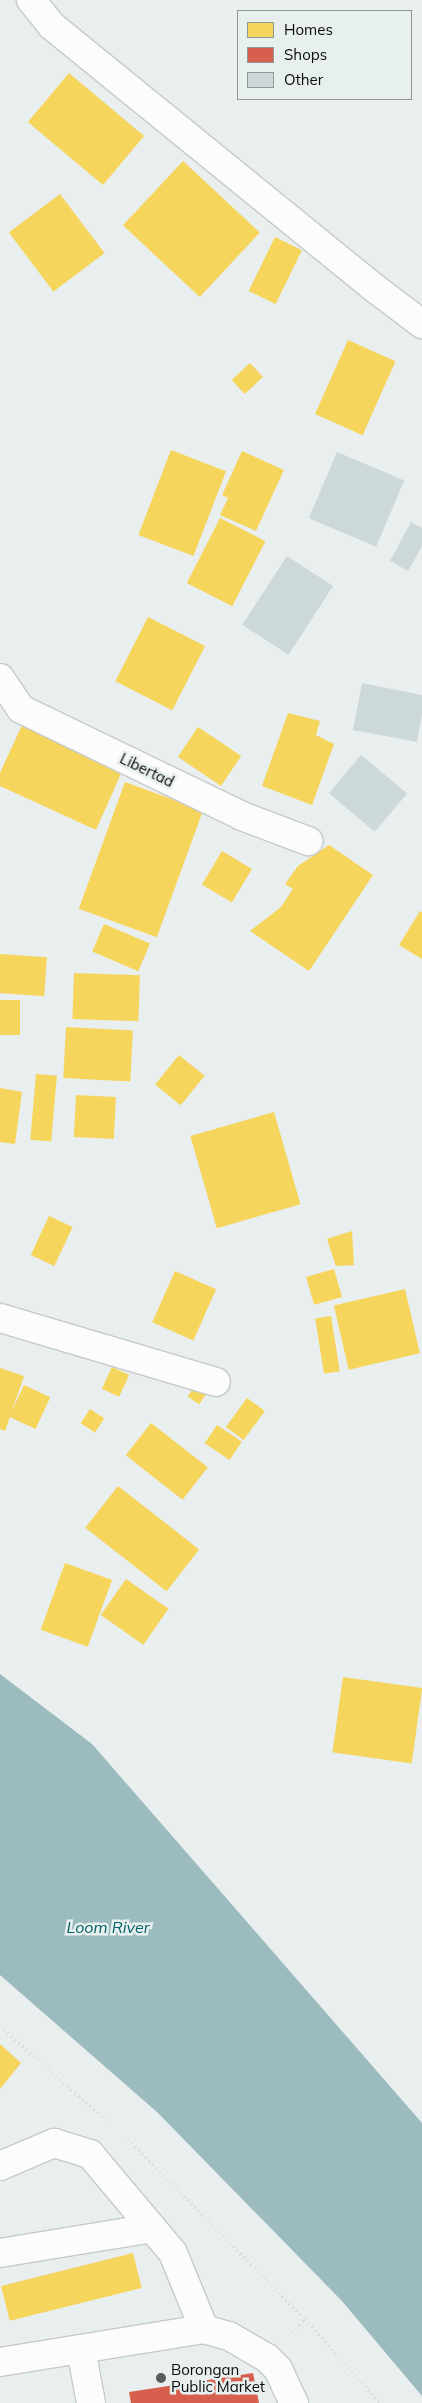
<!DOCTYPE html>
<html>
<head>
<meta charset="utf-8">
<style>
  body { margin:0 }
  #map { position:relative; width:422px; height:2403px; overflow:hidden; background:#e9eeee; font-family:Mulish,sans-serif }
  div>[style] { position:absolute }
  .water>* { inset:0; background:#9bbbbe }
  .homes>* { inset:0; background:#f6d55c; transform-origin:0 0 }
  .shops>* { inset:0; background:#d6604d }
  .building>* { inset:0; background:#cdd8d9; transform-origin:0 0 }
  .path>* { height:3px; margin-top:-1.5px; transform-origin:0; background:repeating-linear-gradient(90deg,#d7d8d8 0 1px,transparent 0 5px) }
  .roads { filter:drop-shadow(1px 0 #c6caca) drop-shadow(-1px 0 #c6caca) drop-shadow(0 1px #c6caca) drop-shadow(0 -1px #c6caca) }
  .minor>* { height:28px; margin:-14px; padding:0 14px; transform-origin:14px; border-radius:14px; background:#fcfcfc }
  .dots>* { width:14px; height:14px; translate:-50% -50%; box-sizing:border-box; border:2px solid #e8efef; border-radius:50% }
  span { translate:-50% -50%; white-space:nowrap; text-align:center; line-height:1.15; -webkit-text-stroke:5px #e8efef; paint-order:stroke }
  .street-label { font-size:15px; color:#0b0d0d }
  .poi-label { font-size:15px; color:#0b0d0d }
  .left { translate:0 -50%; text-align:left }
  .water-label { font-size:16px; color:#006167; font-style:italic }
  .legend { position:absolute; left:237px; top:10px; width:175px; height:90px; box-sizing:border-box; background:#e8efef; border:1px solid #909595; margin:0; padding:6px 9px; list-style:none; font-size:15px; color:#0b0d0d }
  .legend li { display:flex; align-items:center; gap:10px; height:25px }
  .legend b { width:25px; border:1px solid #909595 }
</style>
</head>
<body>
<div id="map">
  <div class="water">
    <div style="clip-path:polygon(0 1674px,92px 1744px,422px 2123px,422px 2396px,342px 2301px,157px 2112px,0 1975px)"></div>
  </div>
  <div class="homes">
    <div style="left:69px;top:73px;width:98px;height:64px;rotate:40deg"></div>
    <div style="left:183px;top:161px;width:105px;height:88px;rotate:43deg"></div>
    <div style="left:60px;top:194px;width:74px;height:64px;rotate:53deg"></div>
    <div style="left:275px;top:237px;width:30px;height:60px;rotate:26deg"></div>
    <div style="left:348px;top:340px;width:52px;height:81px;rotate:24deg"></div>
    <div style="left:250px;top:363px;width:19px;height:25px;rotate:47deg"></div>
    <div style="left:171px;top:450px;width:59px;height:91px;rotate:21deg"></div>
    <div style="clip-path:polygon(242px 451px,284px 470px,256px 531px,220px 515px,228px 498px,222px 495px)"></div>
    <div style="left:220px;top:518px;width:51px;height:73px;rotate:27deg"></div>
    <div style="left:148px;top:617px;width:64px;height:72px;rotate:27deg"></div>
    <div style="clip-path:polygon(288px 713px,320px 721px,316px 735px,334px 744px,312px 805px,262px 786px)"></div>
    <div style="clip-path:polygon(23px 723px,123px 769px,96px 830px,0 786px,0 773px)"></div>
    <div style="left:198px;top:727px;width:52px;height:36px;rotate:34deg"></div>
    <div style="left:125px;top:782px;width:83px;height:135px;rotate:20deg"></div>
    <div style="clip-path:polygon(329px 845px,373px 875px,309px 971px,250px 931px,281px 907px,293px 889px,285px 884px,298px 866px)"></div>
    <div style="left:222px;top:851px;width:35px;height:39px;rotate:31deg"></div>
    <div style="clip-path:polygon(420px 911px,422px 912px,422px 959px,399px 945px)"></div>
    <div style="left:104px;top:924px;width:50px;height:30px;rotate:23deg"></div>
    <div style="left:0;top:954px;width:47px;height:39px;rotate:4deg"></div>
    <div style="left:74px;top:973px;width:66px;height:46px;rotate:2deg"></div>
    <div style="left:0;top:1000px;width:20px;height:35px"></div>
    <div style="left:66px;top:1027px;width:67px;height:51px;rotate:3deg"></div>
    <div style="left:179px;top:1055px;width:33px;height:38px;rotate:39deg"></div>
    <div style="left:36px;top:1074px;width:21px;height:66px;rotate:5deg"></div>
    <div style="clip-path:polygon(0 1088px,22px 1092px,15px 1144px,0 1142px)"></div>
    <div style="left:76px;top:1095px;width:40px;height:42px;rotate:3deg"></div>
    <div style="left:274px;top:1112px;width:96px;height:87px;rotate:74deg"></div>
    <div style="left:49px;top:1216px;width:26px;height:43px;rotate:25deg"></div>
    <div style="clip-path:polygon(352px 1231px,354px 1265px,336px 1266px,327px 1239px)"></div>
    <div style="left:334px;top:1269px;width:29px;height:29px;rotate:74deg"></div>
    <div style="left:175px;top:1271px;width:45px;height:56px;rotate:24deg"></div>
    <div style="left:405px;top:1289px;width:66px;height:73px;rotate:77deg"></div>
    <div style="left:331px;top:1316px;width:56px;height:16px;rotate:81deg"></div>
    <div style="left:112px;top:1367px;width:19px;height:24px;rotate:25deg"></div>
    <div style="clip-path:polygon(0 1368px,24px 1376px,5px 1431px,0 1429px)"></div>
    <div style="left:196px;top:1384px;width:14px;height:15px;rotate:34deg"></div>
    <div style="left:24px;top:1385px;width:29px;height:35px;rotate:25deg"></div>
    <div style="left:247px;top:1398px;width:22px;height:36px;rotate:36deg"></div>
    <div style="left:90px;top:1409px;width:17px;height:17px;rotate:33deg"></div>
    <div style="left:151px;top:1423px;width:72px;height:41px;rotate:38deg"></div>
    <div style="left:217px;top:1425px;width:30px;height:22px;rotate:34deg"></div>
    <div style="left:118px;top:1486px;width:103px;height:53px;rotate:38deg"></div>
    <div style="left:65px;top:1563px;width:50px;height:71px;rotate:20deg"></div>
    <div style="left:126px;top:1579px;width:52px;height:44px;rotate:35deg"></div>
    <div style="left:343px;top:1677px;width:80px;height:76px;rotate:8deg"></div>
    <div style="clip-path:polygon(0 2044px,21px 2063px,0 2089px)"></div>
    <div style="left:133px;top:2253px;width:36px;height:136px;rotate:76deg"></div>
  </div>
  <div class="shops">
    <div style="clip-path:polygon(253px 2373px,259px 2403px,131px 2403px,129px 2392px)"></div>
  </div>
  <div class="building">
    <div style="left:337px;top:452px;width:73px;height:72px;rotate:23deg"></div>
    <div style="clip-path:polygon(411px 522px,422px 528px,422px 546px,408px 571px,390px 561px)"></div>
    <div style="left:287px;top:556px;width:55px;height:82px;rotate:33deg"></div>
    <div style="clip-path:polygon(362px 683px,422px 695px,422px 714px,417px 742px,353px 730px)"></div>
    <div style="left:361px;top:755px;width:60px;height:50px;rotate:40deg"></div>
  </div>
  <div class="path">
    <div style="left:0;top:2026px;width:142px;rotate:41.6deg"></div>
    <div style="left:128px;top:2139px;width:252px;rotate:45.5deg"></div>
    <div style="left:305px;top:2319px;width:113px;rotate:48.2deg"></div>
    <div style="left:292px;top:2332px;width:18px;rotate:-45deg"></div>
  </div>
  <div class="roads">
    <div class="minor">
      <div style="left:31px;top:0;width:33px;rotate:51deg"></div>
      <div style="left:52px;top:26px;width:417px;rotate:39.1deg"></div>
      <div style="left:376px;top:289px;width:58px;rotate:37.3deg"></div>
      <div style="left:0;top:678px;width:37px;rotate:56deg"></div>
      <div style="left:21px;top:709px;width:246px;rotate:25.8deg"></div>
      <div style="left:242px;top:816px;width:71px;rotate:20.7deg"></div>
      <div style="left:0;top:1318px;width:225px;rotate:16.5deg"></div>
      <div style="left:0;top:2166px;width:59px;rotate:-23.1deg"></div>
      <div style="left:54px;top:2143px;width:38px;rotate:17deg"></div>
      <div style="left:90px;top:2154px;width:129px;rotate:50deg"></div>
      <div style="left:173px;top:2253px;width:82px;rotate:67.8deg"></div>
      <div style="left:0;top:2253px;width:154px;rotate:-9.3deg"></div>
      <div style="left:81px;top:2349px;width:55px;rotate:79.5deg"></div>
      <div style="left:0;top:2362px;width:207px;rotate:-9.2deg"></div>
      <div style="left:204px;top:2329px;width:26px;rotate:16deg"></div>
      <div style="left:229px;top:2336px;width:44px;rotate:30.1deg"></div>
      <div style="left:267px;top:2358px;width:16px;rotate:45deg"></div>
      <div style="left:278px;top:2369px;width:38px;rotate:65deg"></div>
    </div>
  </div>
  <div class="dots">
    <div style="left:161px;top:2378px;background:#595c5c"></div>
  </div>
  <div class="street-label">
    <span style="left:147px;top:770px;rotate:26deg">Libertad</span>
  </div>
  <div class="poi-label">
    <span class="left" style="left:171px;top:2378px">Borongan<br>Public Market</span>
  </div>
  <div class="water-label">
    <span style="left:108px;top:1927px">Loom River</span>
  </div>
  <ul class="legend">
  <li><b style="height:14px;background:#f6d55c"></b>Homes</li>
  <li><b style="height:14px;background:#d6604d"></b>Shops</li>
  <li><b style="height:14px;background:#cdd8d9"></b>Other</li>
  </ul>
</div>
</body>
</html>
